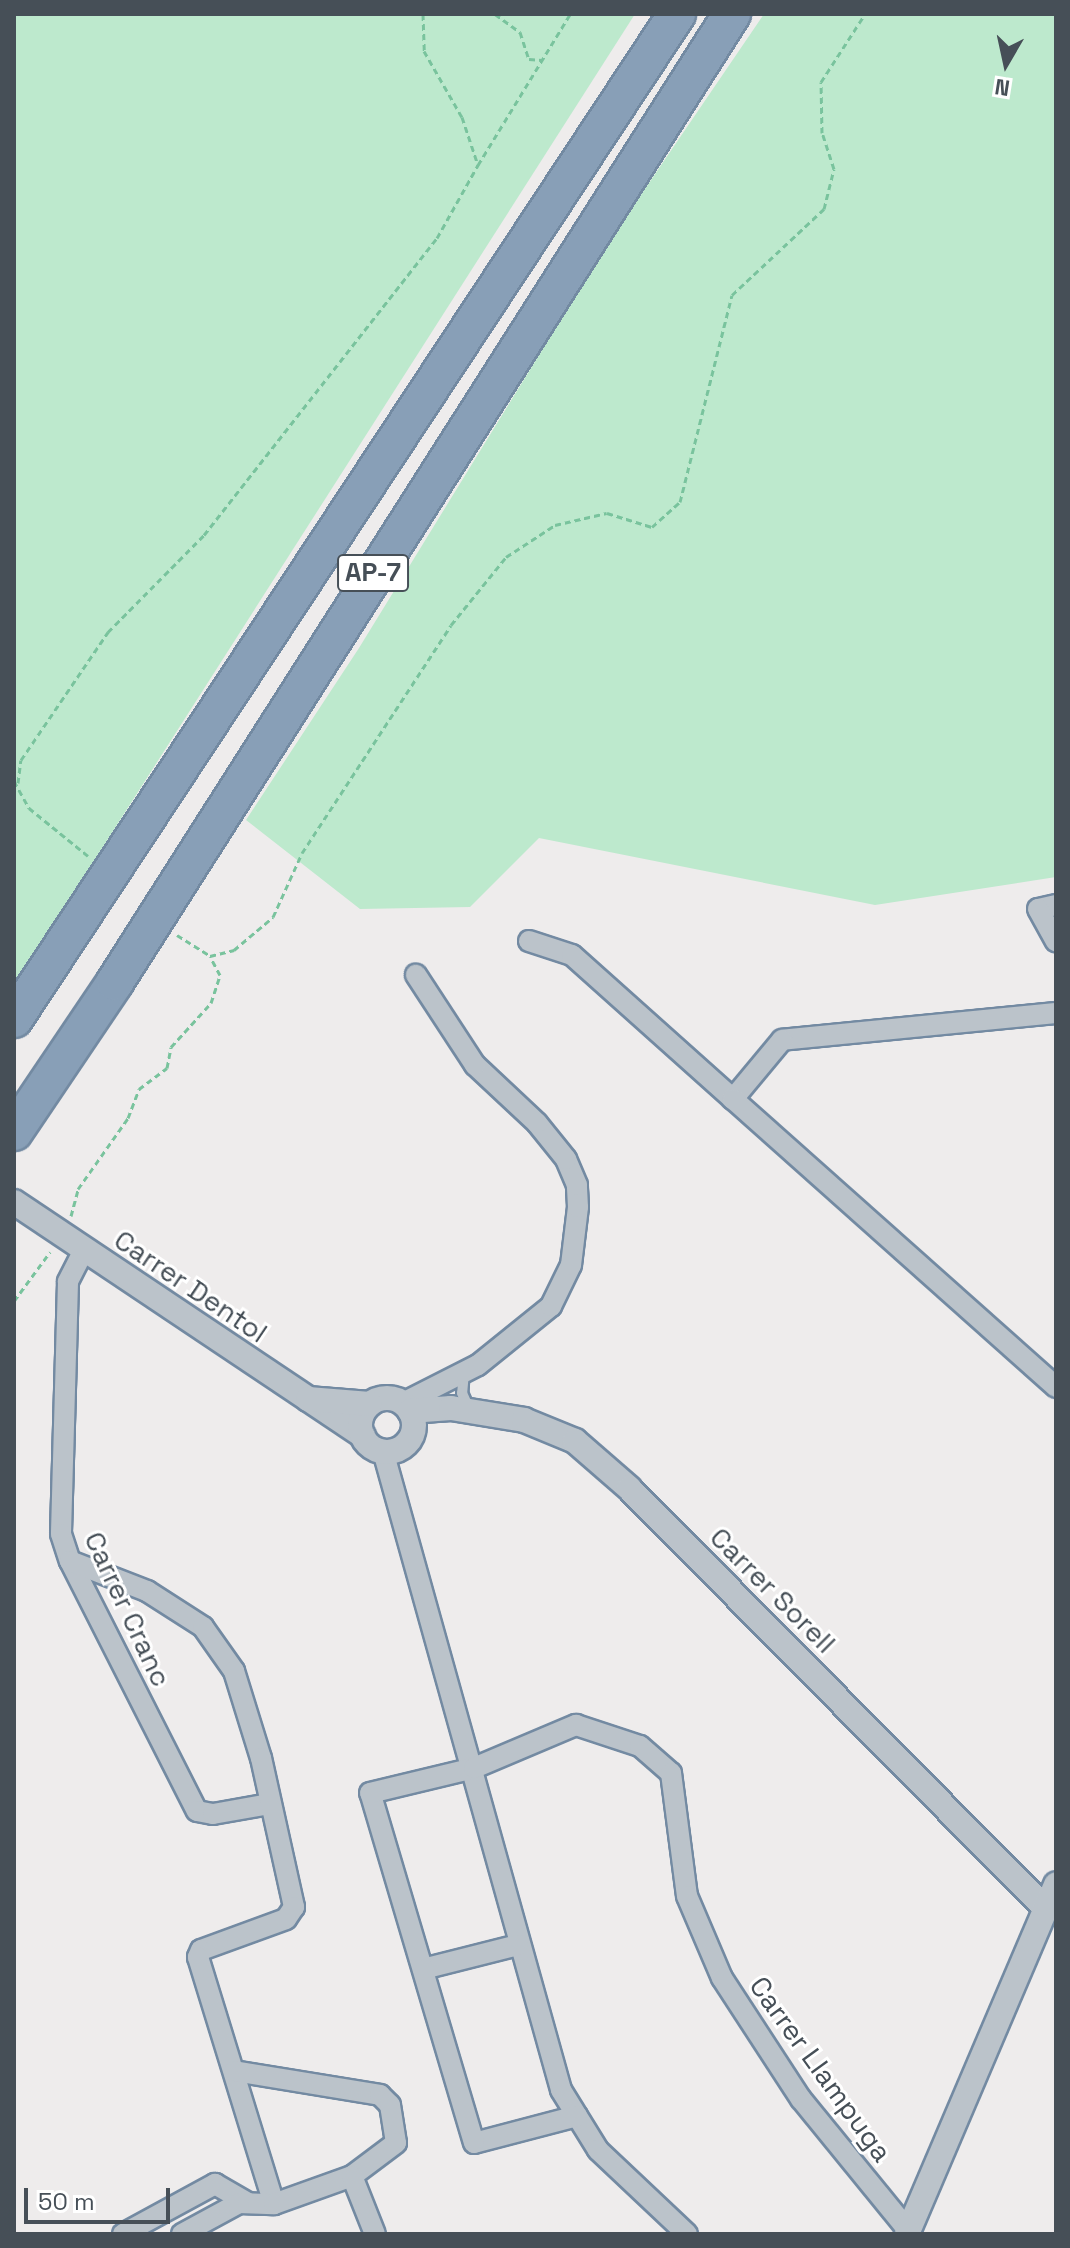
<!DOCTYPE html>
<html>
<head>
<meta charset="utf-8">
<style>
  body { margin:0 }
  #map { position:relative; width:1070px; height:2248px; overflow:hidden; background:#eeecec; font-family:"Space Grotesk",sans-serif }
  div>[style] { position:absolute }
  .green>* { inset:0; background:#bde9cd }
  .path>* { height:3px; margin-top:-1.5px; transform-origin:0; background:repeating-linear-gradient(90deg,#79c39d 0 6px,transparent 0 10px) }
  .roads { filter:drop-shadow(2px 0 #738aa2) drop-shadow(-2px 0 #738aa2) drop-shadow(0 2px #738aa2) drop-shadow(0 -2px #738aa2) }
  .service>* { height:10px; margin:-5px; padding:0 5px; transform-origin:5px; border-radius:5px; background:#bbc3ca }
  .minor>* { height:20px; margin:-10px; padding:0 10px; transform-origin:10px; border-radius:10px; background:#bbc3ca }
  .tertiary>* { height:24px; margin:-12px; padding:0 12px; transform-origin:12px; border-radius:12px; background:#bbc3ca }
  .tertiary>.ring { margin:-12px; padding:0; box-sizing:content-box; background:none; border:24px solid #bbc3ca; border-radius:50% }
  .motorway>* { height:36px; margin:-18px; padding:0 18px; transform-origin:18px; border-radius:18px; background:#889fb7 }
  span { translate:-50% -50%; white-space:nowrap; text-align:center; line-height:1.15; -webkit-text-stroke:6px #fff; paint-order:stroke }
  .shield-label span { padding:2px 6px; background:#fff; border:2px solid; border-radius:6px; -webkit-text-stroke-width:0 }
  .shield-label { font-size:26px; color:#464f57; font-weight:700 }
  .street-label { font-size:28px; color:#464f57 }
  .frame { position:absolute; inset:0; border:16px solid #464f57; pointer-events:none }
  .north { position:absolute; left:966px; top:24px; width:80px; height:80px; -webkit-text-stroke:6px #fff; paint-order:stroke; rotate:189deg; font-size:22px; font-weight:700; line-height:32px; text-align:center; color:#464f57 }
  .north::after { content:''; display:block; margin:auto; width:28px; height:36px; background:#464f57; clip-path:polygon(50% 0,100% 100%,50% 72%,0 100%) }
  .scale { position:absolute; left:24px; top:2188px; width:146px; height:36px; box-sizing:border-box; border:4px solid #464f57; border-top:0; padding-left:10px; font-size:24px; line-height:28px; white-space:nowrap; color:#464f57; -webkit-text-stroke:6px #fff; paint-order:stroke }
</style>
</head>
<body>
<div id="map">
  <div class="green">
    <div style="clip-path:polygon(14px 14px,635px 14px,14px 986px)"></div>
    <div style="clip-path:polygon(764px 14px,1056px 14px,1056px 877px,875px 905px,539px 838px,470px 907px,360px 909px,246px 820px,359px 648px,606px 246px)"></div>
  </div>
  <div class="path">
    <div style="left:423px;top:14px;width:37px;rotate:88deg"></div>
    <div style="left:424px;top:51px;width:76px;rotate:60.1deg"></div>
    <div style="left:462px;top:117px;width:51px;rotate:71.6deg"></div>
    <div style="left:478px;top:165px;width:177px;rotate:-58.6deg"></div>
    <div style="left:495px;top:14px;width:31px;rotate:36deg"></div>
    <div style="left:520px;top:32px;width:28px;rotate:72deg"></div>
    <div style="left:529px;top:59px;width:13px;rotate:4deg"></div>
    <div style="left:14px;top:781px;width:31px;rotate:61deg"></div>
    <div style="left:29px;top:808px;width:76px;rotate:39.1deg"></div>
    <div style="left:18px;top:783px;width:23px;rotate:-83deg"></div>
    <div style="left:21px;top:760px;width:155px;rotate:-55.8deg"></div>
    <div style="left:108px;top:632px;width:136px;rotate:-45.3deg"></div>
    <div style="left:204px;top:535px;width:377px;rotate:-51.9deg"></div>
    <div style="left:437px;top:238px;width:84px;rotate:-60.7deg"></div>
    <div style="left:177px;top:935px;width:39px;rotate:32deg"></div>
    <div style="left:71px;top:1216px;width:28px;rotate:-75deg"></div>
    <div style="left:78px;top:1189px;width:87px;rotate:-54.8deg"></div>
    <div style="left:128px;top:1118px;width:31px;rotate:-69deg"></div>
    <div style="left:139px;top:1089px;width:35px;rotate:-37deg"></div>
    <div style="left:167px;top:1068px;width:21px;rotate:-79deg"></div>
    <div style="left:171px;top:1047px;width:59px;rotate:-47.7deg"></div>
    <div style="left:211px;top:1003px;width:29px;rotate:-72deg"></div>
    <div style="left:220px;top:975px;width:21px;rotate:-118deg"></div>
    <div style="left:210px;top:956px;width:25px;rotate:-14deg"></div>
    <div style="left:234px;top:950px;width:51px;rotate:-40.2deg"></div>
    <div style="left:273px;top:917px;width:70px;rotate:-65.6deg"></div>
    <div style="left:302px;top:853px;width:272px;rotate:-56.8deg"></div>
    <div style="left:451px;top:625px;width:87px;rotate:-51deg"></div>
    <div style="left:506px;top:557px;width:59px;rotate:-33.1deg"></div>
    <div style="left:555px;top:525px;width:53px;rotate:-13deg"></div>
    <div style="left:607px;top:513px;width:47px;rotate:17.3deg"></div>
    <div style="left:652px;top:527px;width:38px;rotate:-42deg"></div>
    <div style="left:680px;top:502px;width:213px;rotate:-75.9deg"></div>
    <div style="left:732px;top:295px;width:126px;rotate:-43.1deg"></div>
    <div style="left:824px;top:209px;width:41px;rotate:-76deg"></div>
    <div style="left:834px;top:169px;width:38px;rotate:-108deg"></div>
    <div style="left:822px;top:133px;width:51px;rotate:-91.1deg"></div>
    <div style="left:821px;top:82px;width:81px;rotate:-57.1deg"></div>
    <div style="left:14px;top:1301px;width:61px;rotate:-53.7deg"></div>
  </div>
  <div class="roads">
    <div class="service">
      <div style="left:464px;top:1372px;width:21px;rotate:95deg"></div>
      <div style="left:462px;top:1393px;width:17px;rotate:66deg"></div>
    </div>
    <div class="minor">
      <div style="left:1056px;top:905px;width:18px;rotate:167deg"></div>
      <div style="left:1038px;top:909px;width:37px;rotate:61deg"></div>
      <div style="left:529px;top:941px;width:45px;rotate:18deg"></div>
      <div style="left:572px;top:955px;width:216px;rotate:41.8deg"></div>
      <div style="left:1056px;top:1013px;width:275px;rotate:174.4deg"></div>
      <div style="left:782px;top:1040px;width:77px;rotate:129.7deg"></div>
      <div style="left:733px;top:1099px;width:433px;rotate:41.7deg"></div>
      <div style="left:84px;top:1250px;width:36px;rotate:117deg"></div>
      <div style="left:68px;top:1282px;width:252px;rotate:91.6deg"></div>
      <div style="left:61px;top:1534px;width:28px;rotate:72deg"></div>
      <div style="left:70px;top:1561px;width:280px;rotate:63.1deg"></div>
      <div style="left:197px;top:1811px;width:16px;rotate:11deg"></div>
      <div style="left:213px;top:1814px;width:58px;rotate:-10deg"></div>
      <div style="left:403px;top:1403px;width:84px;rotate:-26.9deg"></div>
      <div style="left:478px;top:1365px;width:94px;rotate:-38.9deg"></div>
      <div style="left:551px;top:1306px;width:46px;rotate:-64deg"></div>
      <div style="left:571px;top:1265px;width:58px;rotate:-83.1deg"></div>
      <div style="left:578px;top:1207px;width:22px;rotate:-93deg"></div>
      <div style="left:577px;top:1185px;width:28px;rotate:-113deg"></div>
      <div style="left:566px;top:1159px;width:46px;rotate:-128.9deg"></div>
      <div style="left:537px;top:1123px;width:85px;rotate:-136.9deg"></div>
      <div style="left:475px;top:1065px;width:108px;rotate:-123.2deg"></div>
      <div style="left:383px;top:1451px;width:663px;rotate:74.43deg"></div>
      <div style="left:561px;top:2090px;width:70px;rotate:58.3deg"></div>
      <div style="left:598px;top:2150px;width:122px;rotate:43.3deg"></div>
      <div style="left:70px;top:1561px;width:83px;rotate:21.3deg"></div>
      <div style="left:147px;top:1591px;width:67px;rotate:32.7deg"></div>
      <div style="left:203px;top:1627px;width:54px;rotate:54.8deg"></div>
      <div style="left:234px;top:1671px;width:91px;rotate:72.8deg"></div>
      <div style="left:261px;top:1758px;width:153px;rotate:77.5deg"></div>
      <div style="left:294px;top:1907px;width:14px;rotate:124deg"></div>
      <div style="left:286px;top:1919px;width:90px;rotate:160deg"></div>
      <div style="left:201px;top:1950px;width:8px;rotate:113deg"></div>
      <div style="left:198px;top:1957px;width:258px;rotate:72.9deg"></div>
      <div style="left:423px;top:1969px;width:98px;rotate:-14.2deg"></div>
      <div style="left:234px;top:2071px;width:148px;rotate:9.3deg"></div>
      <div style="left:380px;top:2095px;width:14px;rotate:45deg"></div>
      <div style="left:390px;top:2105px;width:38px;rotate:81deg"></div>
      <div style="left:396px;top:2143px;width:55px;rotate:143.1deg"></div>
      <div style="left:577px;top:2116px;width:106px;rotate:165.3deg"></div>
      <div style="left:474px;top:2143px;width:365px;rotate:-106.5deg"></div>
      <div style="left:370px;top:1793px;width:107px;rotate:-13.5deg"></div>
      <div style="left:474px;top:1768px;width:111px;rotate:-22.9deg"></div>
      <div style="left:576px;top:1725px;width:67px;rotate:18.2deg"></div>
      <div style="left:640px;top:1746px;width:41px;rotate:41.1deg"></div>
      <div style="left:671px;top:1773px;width:124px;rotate:82.6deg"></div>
      <div style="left:687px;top:1896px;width:89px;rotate:66.9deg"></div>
      <div style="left:722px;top:1978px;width:145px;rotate:56.9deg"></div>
      <div style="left:801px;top:2099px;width:168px;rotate:50.8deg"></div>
      <div style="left:123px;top:2234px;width:105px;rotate:-28.5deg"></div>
      <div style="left:215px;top:2184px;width:38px;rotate:30deg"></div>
      <div style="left:182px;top:2234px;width:65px;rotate:-28.5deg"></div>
      <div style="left:239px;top:2203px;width:35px;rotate:2deg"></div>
      <div style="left:274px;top:2204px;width:83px;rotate:-19.7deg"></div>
      <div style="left:352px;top:2176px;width:62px;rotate:68.4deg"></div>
    </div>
    <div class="tertiary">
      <div style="left:14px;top:1202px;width:420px;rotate:33.8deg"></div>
      <div class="ring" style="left:360px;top:1398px;width:30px;height:30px"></div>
      <div style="left:308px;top:1399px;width:62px;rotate:4.6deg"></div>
      <div style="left:410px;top:1411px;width:41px;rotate:-4.2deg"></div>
      <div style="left:451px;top:1408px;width:74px;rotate:9.3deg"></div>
      <div style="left:524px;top:1420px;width:55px;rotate:22.4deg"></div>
      <div style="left:575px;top:1441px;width:72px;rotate:41deg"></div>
      <div style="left:629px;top:1488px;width:590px;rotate:45.27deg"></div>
      <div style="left:907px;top:2234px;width:380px;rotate:-66.9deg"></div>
    </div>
    <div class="motorway">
      <div style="left:14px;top:1019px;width:1204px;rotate:-56.59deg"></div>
      <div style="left:14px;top:1132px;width:181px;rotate:-56deg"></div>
      <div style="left:115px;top:982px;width:1148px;rotate:-57.49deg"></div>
    </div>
  </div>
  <div class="shield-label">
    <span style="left:373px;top:573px">AP-7</span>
  </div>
  <div class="street-label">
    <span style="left:191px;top:1286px;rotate:34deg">Carrer Dentol</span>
    <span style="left:773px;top:1590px;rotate:45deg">Carrer Sorell</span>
    <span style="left:128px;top:1609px;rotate:65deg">Carrer Cranc</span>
    <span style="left:821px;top:2069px;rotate:54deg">Carrer Llampuga</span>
  </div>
  <div class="frame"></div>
  <div class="north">N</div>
  <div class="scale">50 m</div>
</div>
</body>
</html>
